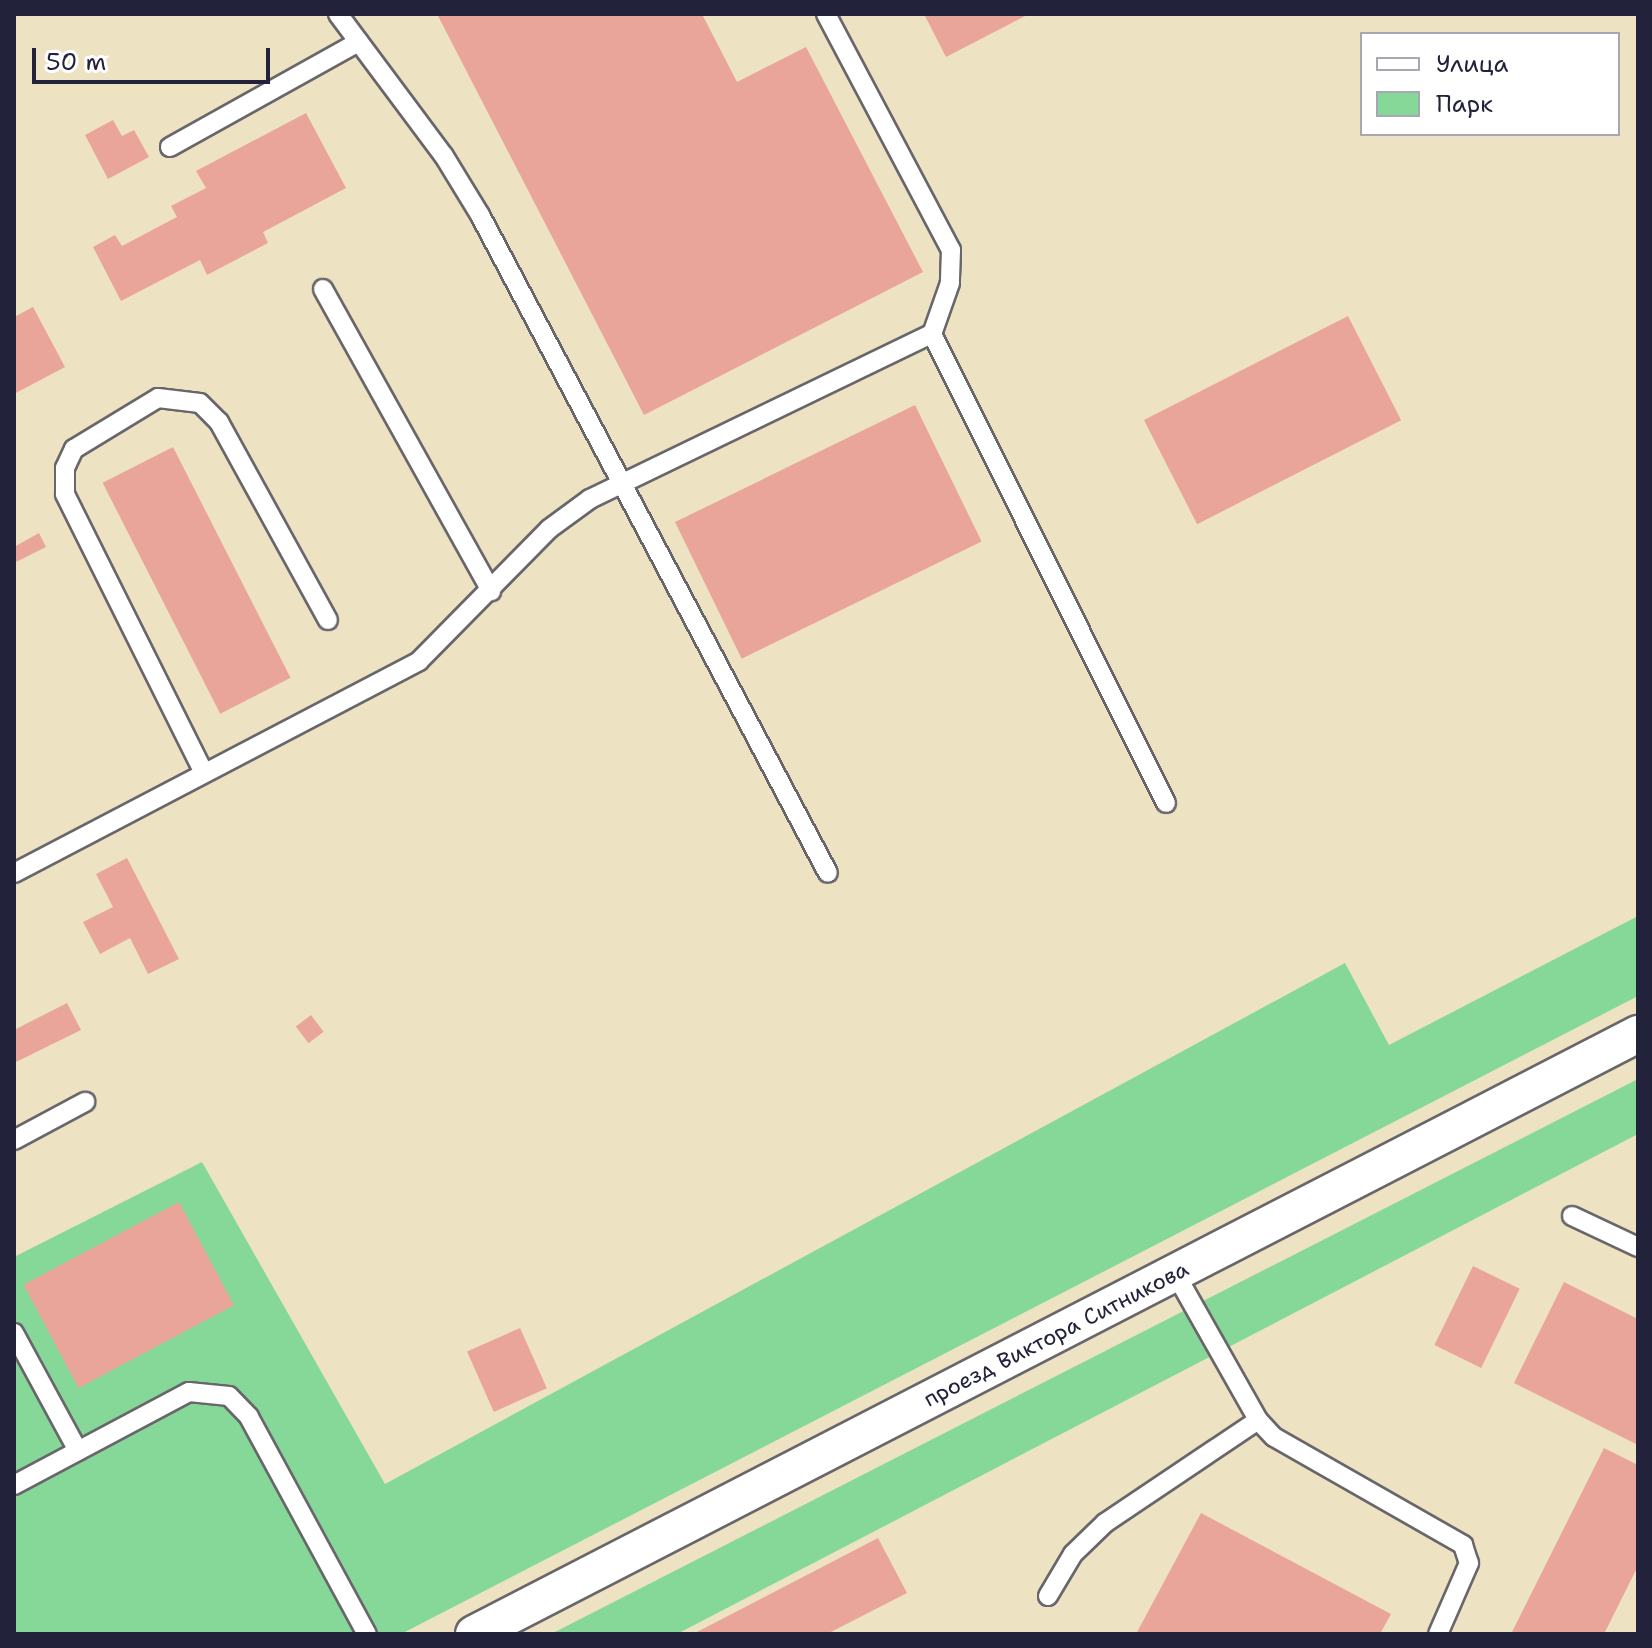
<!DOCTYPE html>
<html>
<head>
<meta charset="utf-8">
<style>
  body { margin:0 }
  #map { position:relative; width:1652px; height:1648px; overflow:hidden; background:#ede3c3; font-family:"Shantell Sans",sans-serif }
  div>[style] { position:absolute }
  .green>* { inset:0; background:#86d899 }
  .building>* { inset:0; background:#eaa59a; transform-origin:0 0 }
  .roads { filter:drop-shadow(2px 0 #69666b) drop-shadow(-2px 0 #69666b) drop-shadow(0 2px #69666b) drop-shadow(0 -2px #69666b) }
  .lane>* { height:18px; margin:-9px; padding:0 9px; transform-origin:9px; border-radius:9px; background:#fff }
  .street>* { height:36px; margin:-18px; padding:0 18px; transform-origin:18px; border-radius:18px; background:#fff }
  span { translate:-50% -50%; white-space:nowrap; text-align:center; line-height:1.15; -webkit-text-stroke:6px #fff; paint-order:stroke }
  .street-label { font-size:22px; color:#22223b }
  .frame { position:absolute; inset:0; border:16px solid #22223b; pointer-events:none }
  .legend { position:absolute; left:1360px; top:32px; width:260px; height:104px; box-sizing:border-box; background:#fff; border:2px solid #a7a7b1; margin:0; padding:10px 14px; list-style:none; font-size:24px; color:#22223b }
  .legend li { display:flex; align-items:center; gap:16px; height:40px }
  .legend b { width:40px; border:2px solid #a7a7b1 }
  .scale { position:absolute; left:32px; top:48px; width:238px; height:36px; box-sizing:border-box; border:4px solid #22223b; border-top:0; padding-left:10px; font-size:24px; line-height:28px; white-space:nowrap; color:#22223b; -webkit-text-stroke:6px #fff; paint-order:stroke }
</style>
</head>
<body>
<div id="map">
  <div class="green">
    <div style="clip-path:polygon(1638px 916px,1638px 996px,401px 1634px,14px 1634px,14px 1257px,202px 1162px,385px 1484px,1345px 963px,1389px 1045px)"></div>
    <div style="clip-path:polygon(1638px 1079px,1638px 1134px,677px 1634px,551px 1634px)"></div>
  </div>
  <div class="building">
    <div style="clip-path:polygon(437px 14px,702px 14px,737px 82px,806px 47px,923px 272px,644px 415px)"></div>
    <div style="clip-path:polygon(924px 14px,1029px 14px,946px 57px)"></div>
    <div style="clip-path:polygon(306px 113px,346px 188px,263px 232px,268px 243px,207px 275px,200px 260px,121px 301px,93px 247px,115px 235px,122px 246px,177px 217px,171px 206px,206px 188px,196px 171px)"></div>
    <div style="clip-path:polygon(113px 120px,122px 136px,134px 130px,149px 157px,108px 179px,85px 135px)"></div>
    <div style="clip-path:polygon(33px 307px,65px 367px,14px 394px,14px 317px)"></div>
    <div style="left:1348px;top:316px;width:117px;height:229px;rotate:63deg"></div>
    <div style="left:915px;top:405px;width:152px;height:267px;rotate:64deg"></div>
    <div style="left:173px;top:447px;width:259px;height:79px;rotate:63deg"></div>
    <div style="clip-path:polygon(39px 533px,46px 547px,14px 563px,14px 547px)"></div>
    <div style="clip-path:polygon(127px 858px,179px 959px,148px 974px,130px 938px,100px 954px,83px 922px,113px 907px,96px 874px)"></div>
    <div style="clip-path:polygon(67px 1003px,81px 1030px,14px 1063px,14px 1030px)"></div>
    <div style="left:311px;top:1015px;width:21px;height:19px;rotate:53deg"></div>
    <div style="left:179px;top:1202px;width:117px;height:176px;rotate:62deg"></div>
    <div style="left:1473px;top:1266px;width:52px;height:88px;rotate:26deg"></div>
    <div style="clip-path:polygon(1564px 1282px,1638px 1319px,1638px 1445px,1514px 1383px)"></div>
    <div style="left:520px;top:1328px;width:66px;height:58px;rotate:66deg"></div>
    <div style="clip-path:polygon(1604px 1448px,1638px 1465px,1638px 1566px,1604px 1634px,1511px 1634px)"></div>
    <div style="clip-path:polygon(1201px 1513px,1391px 1614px,1380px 1634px,1136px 1634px)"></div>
    <div style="clip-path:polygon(878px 1538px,907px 1593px,827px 1634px,693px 1634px)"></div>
  </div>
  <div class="roads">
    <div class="lane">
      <div style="left:338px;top:14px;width:177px;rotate:53.3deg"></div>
      <div style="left:444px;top:156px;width:69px;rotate:58.6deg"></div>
      <div style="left:480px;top:215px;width:744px;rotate:62.13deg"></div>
      <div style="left:826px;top:14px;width:267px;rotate:62.1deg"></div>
      <div style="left:951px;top:250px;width:33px;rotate:92deg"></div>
      <div style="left:950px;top:283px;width:54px;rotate:109.4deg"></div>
      <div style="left:170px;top:147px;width:216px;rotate:-29.1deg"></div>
      <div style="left:323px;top:289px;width:346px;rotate:60.9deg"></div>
      <div style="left:204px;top:773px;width:312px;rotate:-116.5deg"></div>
      <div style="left:65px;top:494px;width:26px;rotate:-90deg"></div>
      <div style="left:65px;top:468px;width:21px;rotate:-65deg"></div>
      <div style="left:74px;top:449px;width:98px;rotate:-31.3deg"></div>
      <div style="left:158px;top:398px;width:42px;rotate:6.8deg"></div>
      <div style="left:200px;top:403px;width:27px;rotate:45deg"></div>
      <div style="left:219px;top:422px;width:226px;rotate:61.2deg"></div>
      <div style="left:14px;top:873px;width:457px;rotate:-27.6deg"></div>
      <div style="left:419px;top:661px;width:185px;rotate:-45.4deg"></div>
      <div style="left:549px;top:529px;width:51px;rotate:-36.2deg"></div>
      <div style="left:590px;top:499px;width:380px;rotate:-25.8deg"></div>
      <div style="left:932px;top:334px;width:524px;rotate:63.48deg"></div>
      <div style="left:14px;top:1140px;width:81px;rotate:-28.2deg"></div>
      <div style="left:1572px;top:1216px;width:73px;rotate:25.2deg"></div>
      <div style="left:1175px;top:1273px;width:169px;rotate:60.5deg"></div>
      <div style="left:1258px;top:1420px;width:23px;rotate:47deg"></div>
      <div style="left:1274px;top:1437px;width:218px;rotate:29.7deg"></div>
      <div style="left:1463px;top:1545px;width:19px;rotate:72deg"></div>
      <div style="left:1469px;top:1563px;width:77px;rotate:113.6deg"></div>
      <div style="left:14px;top:1333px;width:134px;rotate:61.5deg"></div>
      <div style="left:14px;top:1485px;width:198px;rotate:-28deg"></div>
      <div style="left:189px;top:1392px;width:40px;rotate:5.7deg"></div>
      <div style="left:229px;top:1396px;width:29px;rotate:46deg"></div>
      <div style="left:249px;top:1417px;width:247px;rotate:61.5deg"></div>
      <div style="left:1048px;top:1596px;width:49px;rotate:-59.2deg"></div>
      <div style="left:1073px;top:1554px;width:45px;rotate:-44.1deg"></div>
      <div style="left:1105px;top:1523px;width:184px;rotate:-33.9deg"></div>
    </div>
    <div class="street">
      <div style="left:474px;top:1634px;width:1310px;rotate:-27.27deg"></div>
    </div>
  </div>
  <div class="street-label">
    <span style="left:1056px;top:1334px;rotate:-27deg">проезд Виктора Ситникова</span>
  </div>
  <div class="frame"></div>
  <ul class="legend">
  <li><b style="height:10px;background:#fff"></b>Улица</li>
  <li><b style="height:22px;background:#86d899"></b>Парк</li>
  </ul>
  <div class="scale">50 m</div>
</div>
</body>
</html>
